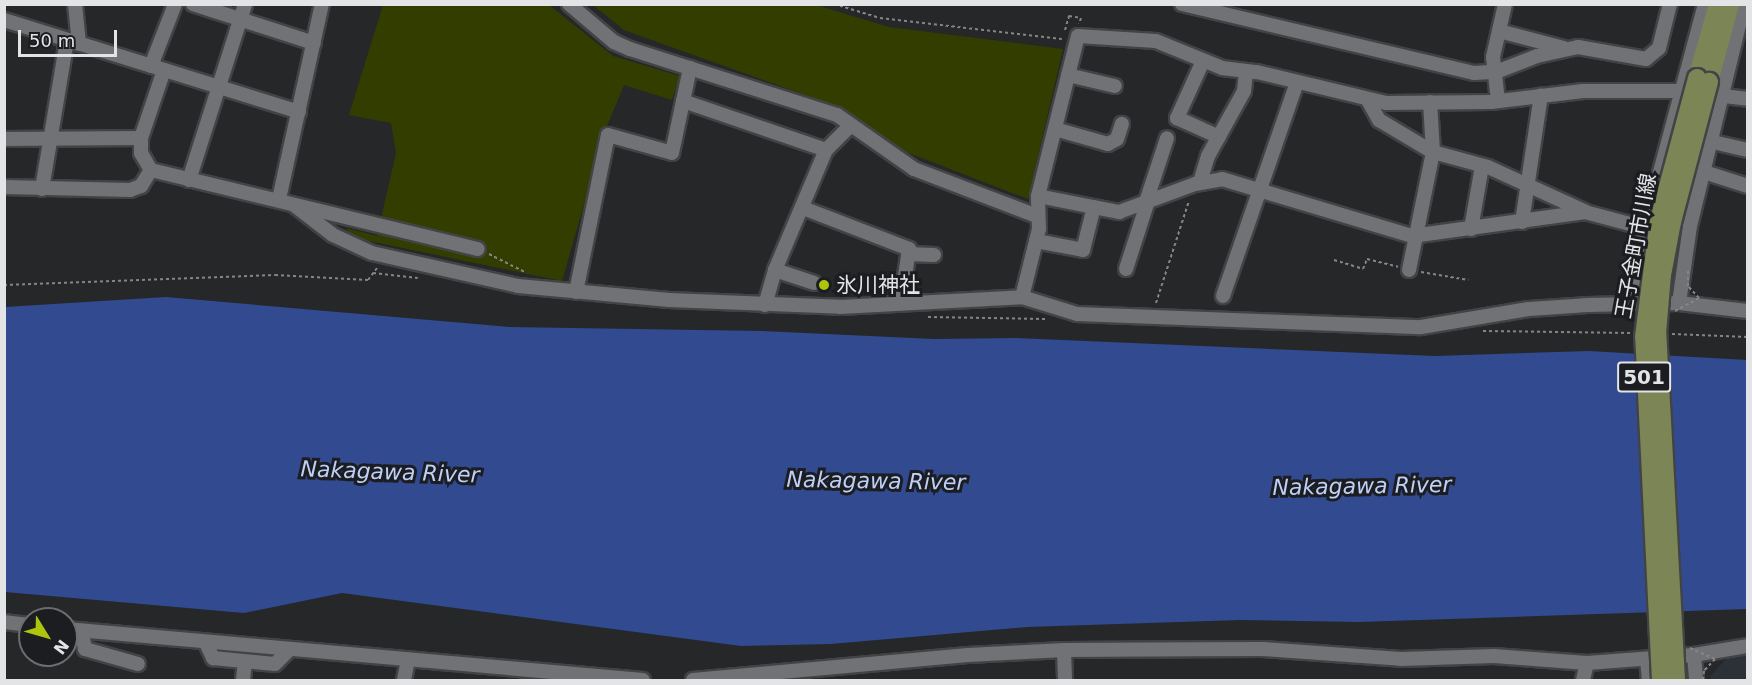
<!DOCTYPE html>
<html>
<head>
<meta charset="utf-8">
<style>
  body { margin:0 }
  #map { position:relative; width:1752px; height:685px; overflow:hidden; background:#252729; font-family:"DejaVu Sans","Noto Sans JP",sans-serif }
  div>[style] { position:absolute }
  .built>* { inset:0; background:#2c3037 }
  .green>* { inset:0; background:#343d00 }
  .water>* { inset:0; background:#314a90 }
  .path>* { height:2px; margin-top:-1px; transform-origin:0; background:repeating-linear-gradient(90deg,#838586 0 3px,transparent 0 6px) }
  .roads { filter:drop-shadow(2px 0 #424345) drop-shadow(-2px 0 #424345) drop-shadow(0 2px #424345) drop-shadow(0 -2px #424345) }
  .minor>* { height:14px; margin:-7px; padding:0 7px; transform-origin:7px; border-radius:7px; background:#707275 }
  .major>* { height:18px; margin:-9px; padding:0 9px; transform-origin:9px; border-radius:9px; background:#7b8556 }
  .path-bridge>* { height:2px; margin-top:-1px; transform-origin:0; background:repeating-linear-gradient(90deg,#838586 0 3px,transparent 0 6px) }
  .bridges { filter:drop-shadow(2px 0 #424345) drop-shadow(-2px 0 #424345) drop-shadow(0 2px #424345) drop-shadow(0 -2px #424345) }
  .major-bridge>* { height:18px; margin:-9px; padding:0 9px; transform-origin:9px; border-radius:9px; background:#7b8556 }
  .dots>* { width:16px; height:16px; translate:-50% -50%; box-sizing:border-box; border:3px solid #1c1d20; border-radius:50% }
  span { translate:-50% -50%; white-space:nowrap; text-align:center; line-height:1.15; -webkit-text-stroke:6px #1c1d20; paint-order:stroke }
  .shield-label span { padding:2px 4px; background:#1c1d20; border:2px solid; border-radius:4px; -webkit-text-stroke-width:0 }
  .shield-label { font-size:20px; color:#e3e4e5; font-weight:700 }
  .street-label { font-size:21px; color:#e3e4e5 }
  .poi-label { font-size:21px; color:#e3e4e5 }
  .left { translate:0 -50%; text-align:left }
  .water-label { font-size:22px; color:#bed0f8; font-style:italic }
  .frame { position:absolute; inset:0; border:6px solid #e3e4e5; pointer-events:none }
  .north { position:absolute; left:18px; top:607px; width:60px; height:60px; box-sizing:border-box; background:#1c1d20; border:2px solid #6c6d6f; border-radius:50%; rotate:127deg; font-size:16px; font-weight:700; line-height:24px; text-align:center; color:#e3e4e5 }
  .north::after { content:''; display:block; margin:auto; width:21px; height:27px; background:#adc60d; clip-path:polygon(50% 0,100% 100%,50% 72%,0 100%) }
  .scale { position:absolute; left:18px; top:30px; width:99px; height:27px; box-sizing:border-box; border:3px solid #e3e4e5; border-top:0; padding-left:8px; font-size:18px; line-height:21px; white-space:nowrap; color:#e3e4e5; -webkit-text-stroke:4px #1c1d20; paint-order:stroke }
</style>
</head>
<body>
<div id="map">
  <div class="built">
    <div style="clip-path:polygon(1747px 654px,1747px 680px,1711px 680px,1710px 676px,1727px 658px)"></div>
  </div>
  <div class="green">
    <div style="clip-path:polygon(383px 5px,549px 5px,613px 56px,680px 76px,672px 100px,624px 85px,605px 131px,562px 281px,350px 237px,346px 228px,377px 236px,396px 153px,391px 123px,349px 115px)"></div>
    <div style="clip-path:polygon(593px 5px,816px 5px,889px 27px,1063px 49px,1028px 199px,901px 150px,841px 108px,624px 30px)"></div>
  </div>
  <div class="water">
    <div style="clip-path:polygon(166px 297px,510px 327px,762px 331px,934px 339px,1016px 338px,1435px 356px,1589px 351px,1747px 360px,1747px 609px,1359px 622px,1240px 620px,1027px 627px,831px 644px,741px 646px,342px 593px,244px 613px,5px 592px,5px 307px)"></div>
  </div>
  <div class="path">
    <div style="left:834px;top:4px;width:48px;rotate:16.9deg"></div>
    <div style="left:880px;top:18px;width:183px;rotate:6.6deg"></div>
    <div style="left:1065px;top:30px;width:15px;rotate:-74deg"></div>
    <div style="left:1069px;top:16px;width:12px;rotate:9deg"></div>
    <div style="left:1081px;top:18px;width:6px;rotate:108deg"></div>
    <div style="left:489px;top:254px;width:42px;rotate:26.6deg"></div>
    <div style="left:1334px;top:260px;width:30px;rotate:17deg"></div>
    <div style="left:1363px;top:269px;width:11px;rotate:-68deg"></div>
    <div style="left:1367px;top:259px;width:32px;rotate:14deg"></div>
    <div style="left:1421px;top:272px;width:48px;rotate:9.7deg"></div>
    <div style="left:373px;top:273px;width:45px;rotate:6.3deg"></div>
    <div style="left:4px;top:285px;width:271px;rotate:-2.1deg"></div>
    <div style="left:275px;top:275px;width:93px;rotate:3.1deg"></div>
    <div style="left:368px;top:280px;width:15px;rotate:-53deg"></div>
    <div style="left:1156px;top:303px;width:107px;rotate:-72.1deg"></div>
    <div style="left:928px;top:317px;width:117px;rotate:1deg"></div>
    <div style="left:1483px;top:331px;width:147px;rotate:0.8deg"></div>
    <div style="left:1672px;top:334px;width:76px;rotate:2.3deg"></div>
  </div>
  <div class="roads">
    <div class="minor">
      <div style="left:75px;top:4px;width:40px;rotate:84.3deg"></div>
      <div style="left:193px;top:4px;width:127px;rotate:17.9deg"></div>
      <div style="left:569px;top:4px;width:59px;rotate:40.2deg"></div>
      <div style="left:614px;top:42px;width:17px;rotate:24deg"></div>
      <div style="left:630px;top:49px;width:217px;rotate:17.7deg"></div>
      <div style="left:837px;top:115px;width:94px;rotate:35deg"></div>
      <div style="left:914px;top:169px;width:132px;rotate:20.9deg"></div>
      <div style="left:1182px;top:4px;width:300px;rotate:13.3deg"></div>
      <div style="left:1474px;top:73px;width:22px;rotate:-3deg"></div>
      <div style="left:1496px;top:72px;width:44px;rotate:-21.3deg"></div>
      <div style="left:1537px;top:56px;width:42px;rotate:-12.4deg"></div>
      <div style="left:1578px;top:47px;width:69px;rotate:10deg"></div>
      <div style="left:1646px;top:59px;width:17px;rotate:-40deg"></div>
      <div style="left:1659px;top:48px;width:45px;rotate:-76deg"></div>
      <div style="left:4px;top:20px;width:309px;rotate:17.3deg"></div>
      <div style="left:1499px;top:31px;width:67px;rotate:14.7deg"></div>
      <div style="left:1203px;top:61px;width:63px;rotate:114.5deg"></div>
      <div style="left:1177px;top:118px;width:46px;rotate:24.3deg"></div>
      <div style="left:151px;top:66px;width:66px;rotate:-68.8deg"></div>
      <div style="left:164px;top:70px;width:72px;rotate:108.7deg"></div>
      <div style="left:141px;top:138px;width:15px;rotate:90deg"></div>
      <div style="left:141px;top:153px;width:20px;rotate:60deg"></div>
      <div style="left:151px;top:170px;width:336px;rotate:13.6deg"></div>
      <div style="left:1068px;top:75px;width:48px;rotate:13.2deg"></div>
      <div style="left:1724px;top:96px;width:24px;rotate:7deg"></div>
      <div style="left:683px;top:101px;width:151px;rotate:18.9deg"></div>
      <div style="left:826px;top:150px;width:35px;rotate:-45deg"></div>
      <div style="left:1498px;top:101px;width:44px;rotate:-96.5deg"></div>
      <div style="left:1493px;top:57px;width:54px;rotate:-77.2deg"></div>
      <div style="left:1369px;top:102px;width:21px;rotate:61deg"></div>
      <div style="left:1379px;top:120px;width:63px;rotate:30.7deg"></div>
      <div style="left:1433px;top:152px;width:57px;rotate:15.3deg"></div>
      <div style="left:1488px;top:167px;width:106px;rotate:24.6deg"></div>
      <div style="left:1055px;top:129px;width:55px;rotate:15.8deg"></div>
      <div style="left:1108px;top:144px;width:10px;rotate:-29deg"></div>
      <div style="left:1117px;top:139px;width:16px;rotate:-72deg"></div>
      <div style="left:4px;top:139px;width:137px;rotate:-0.4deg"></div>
      <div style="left:1713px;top:142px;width:36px;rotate:13deg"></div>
      <div style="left:1704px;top:172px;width:46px;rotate:17.7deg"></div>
      <div style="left:189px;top:180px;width:185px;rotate:-72.3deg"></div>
      <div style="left:1200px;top:182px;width:27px;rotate:-73deg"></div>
      <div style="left:1208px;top:156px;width:74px;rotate:-61deg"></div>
      <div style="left:1244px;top:91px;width:20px;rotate:-84deg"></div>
      <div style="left:4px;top:187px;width:126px;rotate:1.4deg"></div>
      <div style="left:130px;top:190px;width:12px;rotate:-20deg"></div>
      <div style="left:141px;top:186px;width:19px;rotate:-58deg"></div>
      <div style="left:42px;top:189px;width:151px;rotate:-80.5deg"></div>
      <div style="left:1038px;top:196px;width:83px;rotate:11.2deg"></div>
      <div style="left:1119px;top:212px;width:81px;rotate:-20.2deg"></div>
      <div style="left:1195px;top:184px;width:27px;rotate:-10deg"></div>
      <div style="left:1222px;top:179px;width:198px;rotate:16.7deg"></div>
      <div style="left:1412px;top:236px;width:175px;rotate:-7.9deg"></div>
      <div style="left:1585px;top:212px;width:62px;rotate:14.9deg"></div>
      <div style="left:279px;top:199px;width:200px;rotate:-77.6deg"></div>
      <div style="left:1146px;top:202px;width:67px;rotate:-71.8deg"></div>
      <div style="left:294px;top:205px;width:49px;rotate:37.6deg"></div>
      <div style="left:333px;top:235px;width:43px;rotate:24.8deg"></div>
      <div style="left:372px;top:253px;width:150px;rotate:12.7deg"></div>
      <div style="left:518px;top:286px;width:152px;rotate:5.3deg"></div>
      <div style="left:669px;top:300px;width:171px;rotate:2.3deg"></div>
      <div style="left:840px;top:307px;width:182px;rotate:-3.1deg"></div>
      <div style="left:1022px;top:297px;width:58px;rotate:17.2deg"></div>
      <div style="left:1077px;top:314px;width:344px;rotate:2.2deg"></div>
      <div style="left:1421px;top:327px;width:109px;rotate:-9.5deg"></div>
      <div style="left:1529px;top:309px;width:59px;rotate:-3.9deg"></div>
      <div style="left:1588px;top:305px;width:91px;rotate:-1.3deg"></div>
      <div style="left:1679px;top:303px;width:69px;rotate:6.6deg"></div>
      <div style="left:803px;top:208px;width:114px;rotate:21.1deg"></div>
      <div style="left:909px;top:249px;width:55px;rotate:98.4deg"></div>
      <div style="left:1522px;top:222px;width:128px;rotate:-81.5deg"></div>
      <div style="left:1471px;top:229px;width:64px;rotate:-80.1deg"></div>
      <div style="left:1036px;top:241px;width:48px;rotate:10.8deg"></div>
      <div style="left:1083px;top:250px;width:44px;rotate:-75.7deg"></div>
      <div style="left:908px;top:254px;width:26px;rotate:2deg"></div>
      <div style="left:1126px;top:269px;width:71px;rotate:-72.1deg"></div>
      <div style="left:775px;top:270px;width:41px;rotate:18.4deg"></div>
      <div style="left:1409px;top:270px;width:120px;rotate:-78.5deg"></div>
      <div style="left:1433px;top:152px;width:50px;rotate:-93.4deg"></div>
      <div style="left:576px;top:292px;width:160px;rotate:-78.5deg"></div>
      <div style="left:608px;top:135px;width:66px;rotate:15.7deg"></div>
      <div style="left:672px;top:153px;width:87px;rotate:-78deg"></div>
      <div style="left:1223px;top:296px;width:226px;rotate:-70.9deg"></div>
      <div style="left:1022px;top:297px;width:70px;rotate:-76deg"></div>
      <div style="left:1039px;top:229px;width:33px;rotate:-92deg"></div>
      <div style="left:1038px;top:196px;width:165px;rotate:-76deg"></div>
      <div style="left:1078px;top:36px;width:78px;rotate:3.7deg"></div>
      <div style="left:1156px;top:41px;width:71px;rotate:22.2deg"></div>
      <div style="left:1222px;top:68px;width:35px;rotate:7deg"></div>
      <div style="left:1257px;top:72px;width:133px;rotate:13.5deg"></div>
      <div style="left:1386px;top:103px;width:105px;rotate:-0.5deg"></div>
      <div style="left:1491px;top:102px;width:93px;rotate:-6.8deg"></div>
      <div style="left:1583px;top:91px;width:98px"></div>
      <div style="left:1679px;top:303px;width:78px;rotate:-81.9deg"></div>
      <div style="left:1690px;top:226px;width:228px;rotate:-76.3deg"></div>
      <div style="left:1634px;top:304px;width:77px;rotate:-81.8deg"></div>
      <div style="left:1645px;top:228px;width:232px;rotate:-75deg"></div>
      <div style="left:765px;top:305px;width:36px;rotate:-74deg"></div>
      <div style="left:775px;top:270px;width:130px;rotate:-67deg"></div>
      <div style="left:4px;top:622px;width:26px;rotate:7deg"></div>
      <div style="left:66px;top:629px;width:579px;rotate:5.05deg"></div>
      <div style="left:82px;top:631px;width:18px;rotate:81deg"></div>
      <div style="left:85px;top:649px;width:55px;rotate:15.8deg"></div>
      <div style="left:206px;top:643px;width:17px;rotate:65deg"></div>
      <div style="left:213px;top:658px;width:62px;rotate:5.5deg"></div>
      <div style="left:275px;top:664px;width:21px;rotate:-45deg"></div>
      <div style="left:1064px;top:650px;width:30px;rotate:88deg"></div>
      <div style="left:1694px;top:655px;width:25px;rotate:85deg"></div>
      <div style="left:1647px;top:659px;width:21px;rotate:85deg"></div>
      <div style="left:243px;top:680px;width:18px;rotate:-84deg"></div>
      <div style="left:404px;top:680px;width:21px;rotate:-79deg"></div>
      <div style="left:693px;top:680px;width:276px;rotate:-5.2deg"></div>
      <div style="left:968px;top:655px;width:96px;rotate:-3deg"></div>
      <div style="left:1064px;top:650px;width:199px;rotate:-0.3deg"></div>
      <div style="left:1263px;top:649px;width:138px;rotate:4.1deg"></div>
      <div style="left:1401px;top:659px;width:93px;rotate:-1.8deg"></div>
      <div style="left:1494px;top:656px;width:93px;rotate:4.3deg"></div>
      <div style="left:1587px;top:663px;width:107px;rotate:-4.3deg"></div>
      <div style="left:1694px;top:655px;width:55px;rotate:-9.5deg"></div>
      <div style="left:1583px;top:680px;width:17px;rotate:-77deg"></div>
    </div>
    <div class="major">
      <div style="left:1697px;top:78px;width:73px;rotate:-74.1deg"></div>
      <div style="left:1709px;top:82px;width:81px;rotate:-74.9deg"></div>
    </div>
  </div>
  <div class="path-bridge">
    <div style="left:1675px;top:311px;width:27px;rotate:-28deg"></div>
    <div style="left:1699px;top:298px;width:16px;rotate:-133deg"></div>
    <div style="left:1688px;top:286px;width:15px;rotate:-90deg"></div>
    <div style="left:1690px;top:648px;width:27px;rotate:24deg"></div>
    <div style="left:1715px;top:659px;width:16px;rotate:133deg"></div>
    <div style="left:1704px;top:671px;width:9px;rotate:96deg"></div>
  </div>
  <div class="bridges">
    <div class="major-bridge">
      <div style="left:1661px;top:680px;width:343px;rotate:-92.8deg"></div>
      <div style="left:1644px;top:337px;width:118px;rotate:-82.7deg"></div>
      <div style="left:1659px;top:220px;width:147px;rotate:-75deg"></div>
      <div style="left:1676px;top:680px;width:348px;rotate:-93.1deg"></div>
      <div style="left:1657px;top:333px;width:58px;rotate:-85.1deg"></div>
      <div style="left:1662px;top:275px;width:54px;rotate:-79.3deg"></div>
      <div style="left:1672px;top:222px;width:145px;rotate:-75.2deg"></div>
    </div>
  </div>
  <div class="dots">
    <div style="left:824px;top:285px;background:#adc60d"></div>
  </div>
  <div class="shield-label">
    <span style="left:1644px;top:377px">501</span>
  </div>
  <div class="street-label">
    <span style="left:1636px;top:246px;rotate:-80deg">王子金町市川線</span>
  </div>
  <div class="poi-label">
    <span class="left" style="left:836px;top:285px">氷川神社</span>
  </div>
  <div class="water-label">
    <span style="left:390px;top:472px;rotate:2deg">Nakagawa River</span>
    <span style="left:876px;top:481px;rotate:1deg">Nakagawa River</span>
    <span style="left:1362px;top:486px;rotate:-1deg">Nakagawa River</span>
  </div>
  <div class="frame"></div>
  <div class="north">N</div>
  <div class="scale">50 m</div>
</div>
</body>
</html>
